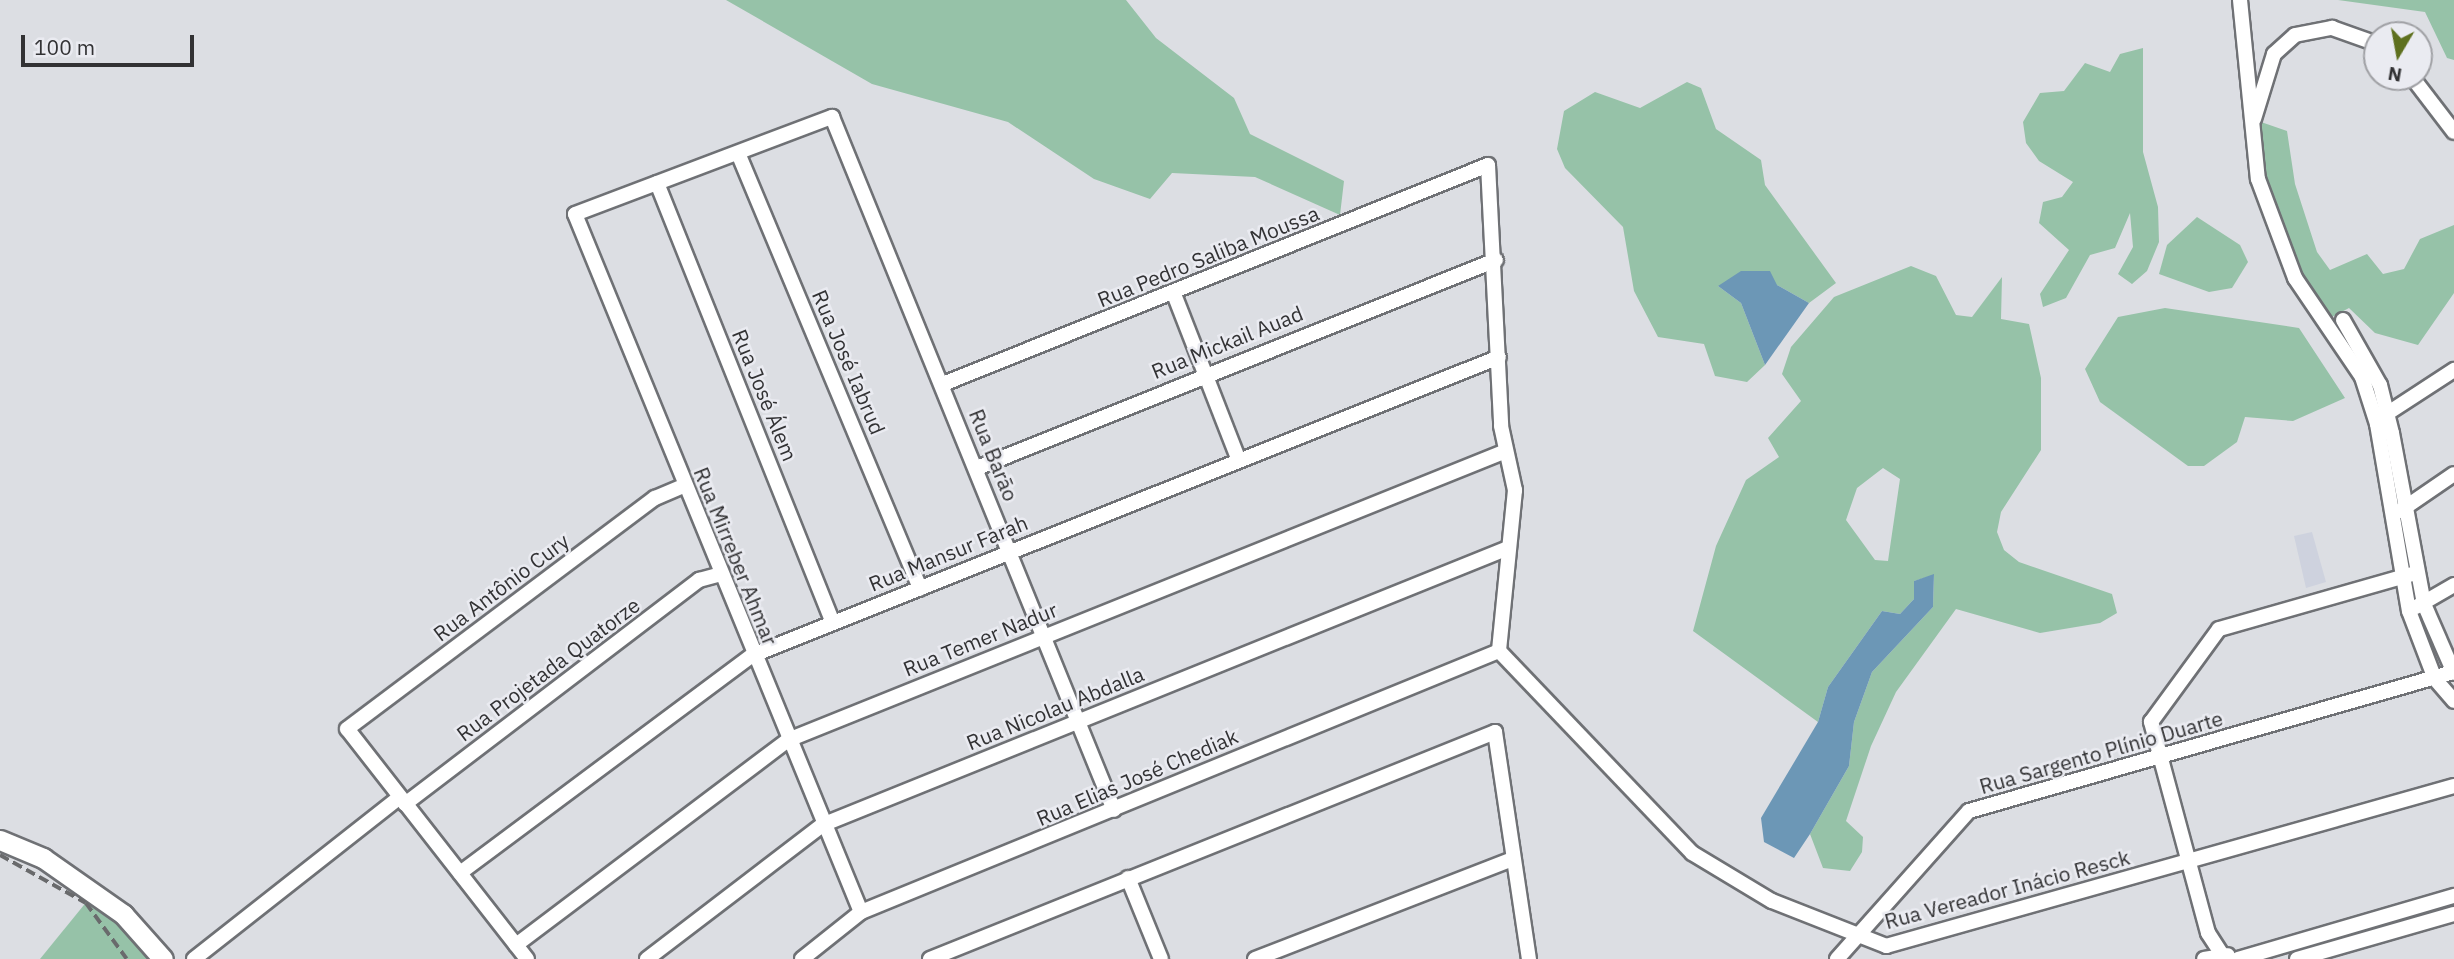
<!DOCTYPE html>
<html>
<head>
<meta charset="utf-8">
<style>
  body { margin:0 }
  #map { position:relative; width:2454px; height:959px; overflow:hidden; background:#dcdee3; font-family:"IBM Plex Sans",sans-serif }
  div>[style] { position:absolute }
  .built>* { inset:0; background:#ced2de }
  .green>* { inset:0; background:#96c2a8 }
  .water>* { inset:0; background:#6c97b6 }
  .roads { filter:drop-shadow(2px 0 #6f7175) drop-shadow(-2px 0 #6f7175) drop-shadow(0 2px #6f7175) drop-shadow(0 -2px #6f7175) }
  .street>* { height:14px; margin:-7px; padding:0 7px; transform-origin:7px; border-radius:7px; background:#fff }
  .secondary>* { height:19px; margin:-9.5px; padding:0 9.5px; transform-origin:9.5px; border-radius:9.5px; background:#fff }
  .rail>* { height:3.5px; margin-top:-1.75px; transform-origin:0; background:repeating-linear-gradient(90deg,#696a6c 0 10px,transparent 0 15px) }
  span { translate:-50% -50%; white-space:nowrap; text-align:center; line-height:1.15; -webkit-text-stroke:5px #eaebf1; paint-order:stroke }
  .street-label { font-size:21px; color:#323234 }
  .north { position:absolute; left:2363px; top:21px; width:70px; height:70px; box-sizing:border-box; background:#eaebf1; border:2px solid #a0a1a5; border-radius:50%; rotate:190deg; font-size:19px; font-weight:700; line-height:28px; text-align:center; color:#323234 }
  .north::after { content:''; display:block; margin:auto; width:24px; height:32px; background:#5e701e; clip-path:polygon(50% 0,100% 100%,50% 72%,0 100%) }
  .scale { position:absolute; left:21px; top:35px; width:173px; height:32px; box-sizing:border-box; border:4px solid #323234; border-top:0; padding-left:9px; font-size:21px; line-height:24px; white-space:nowrap; color:#323234; -webkit-text-stroke:5px #eaebf1; paint-order:stroke }
</style>
</head>
<body>
<div id="map">
  <div class="built">
    <div style="clip-path:polygon(2312px 532px,2326px 582px,2306px 588px,2294px 536px)"></div>
  </div>
  <div class="green">
    <div style="clip-path:polygon(726px 0,1126px 0,1156px 38px,1234px 98px,1250px 134px,1344px 181px,1340px 215px,1255px 177px,1172px 173px,1150px 199px,1094px 179px,1008px 122px,872px 84px)"></div>
    <div style="clip-path:polygon(2338px 0,2454px 0,2454px 60px,2447px 58px,2425px 12px)"></div>
    <div style="clip-path:polygon(2143px 48px,2143px 152px,2158px 207px,2159px 242px,2147px 271px,2132px 284px,2118px 274px,2133px 247px,2130px 213px,2115px 248px,2090px 255px,2066px 298px,2043px 307px,2040px 294px,2069px 250px,2039px 223px,2043px 202px,2062px 197px,2073px 182px,2039px 161px,2026px 143px,2023px 122px,2040px 93px,2064px 91px,2085px 63px,2110px 72px,2120px 54px)"></div>
    <div style="clip-path:polygon(1687px 82px,1701px 88px,1716px 129px,1761px 160px,1765px 185px,1836px 283px,1809px 303px,1777px 285px,1718px 286px,1741px 303px,1765px 365px,1747px 382px,1715px 376px,1704px 344px,1658px 337px,1634px 291px,1623px 227px,1565px 168px,1557px 149px,1564px 111px,1595px 92px,1640px 108px)"></div>
    <div style="clip-path:polygon(2261px 122px,2287px 131px,2295px 184px,2317px 252px,2330px 270px,2367px 254px,2383px 274px,2404px 269px,2420px 239px,2454px 225px,2454px 293px,2418px 345px,2375px 333px,2349px 308px,2330px 318px,2296px 272px,2254px 146px)"></div>
    <div style="clip-path:polygon(2197px 217px,2240px 245px,2248px 262px,2232px 288px,2209px 292px,2159px 274px,2167px 245px)"></div>
    <div style="clip-path:polygon(evenodd,1911px 266px,1936px 276px,1956px 315px,1972px 317px,2002px 277px,2001px 319px,2029px 324px,2041px 378px,2041px 450px,2001px 512px,1997px 532px,2004px 550px,2019px 562px,2112px 594px,2117px 613px,2100px 623px,2040px 633px,1956px 609px,1896px 692px,1871px 746px,1846px 821px,1863px 837px,1862px 852px,1850px 871px,1823px 868px,1810px 834px,1849px 766px,1854px 722px,1872px 672px,1933px 607px,1934px 575px,1914px 581px,1914px 599px,1900px 614px,1882px 611px,1828px 687px,1818px 722px,1693px 631px,1716px 546px,1746px 480px,1779px 457px,1768px 438px,1801px 401px,1782px 374px,1791px 347px,1834px 297px,1911px 266px,1883px 468px,1900px 479px,1888px 561px,1875px 560px,1846px 520px,1857px 488px,1883px 468px)"></div>
    <div style="clip-path:polygon(2165px 308px,2299px 328px,2345px 398px,2293px 421px,2245px 417px,2237px 442px,2204px 466px,2188px 466px,2100px 402px,2085px 369px,2118px 317px)"></div>
    <div style="clip-path:polygon(88px 900px,135px 939px,150px 959px,40px 959px)"></div>
  </div>
  <div class="water">
    <div style="clip-path:polygon(1741px 271px,1770px 271px,1777px 285px,1809px 303px,1765px 365px,1741px 303px,1718px 286px)"></div>
    <div style="clip-path:polygon(1934px 574px,1933px 607px,1872px 672px,1854px 722px,1849px 766px,1810px 834px,1794px 858px,1764px 842px,1761px 818px,1818px 722px,1828px 687px,1882px 611px,1900px 614px,1914px 599px,1914px 581px)"></div>
  </div>
  <div class="roads">
    <div class="street">
      <div style="left:2240px;top:0;width:180px;rotate:84.3deg"></div>
      <div style="left:2258px;top:179px;width:106px;rotate:69.5deg"></div>
      <div style="left:2295px;top:278px;width:120px;rotate:55.9deg"></div>
      <div style="left:2362px;top:377px;width:49px;rotate:72.3deg"></div>
      <div style="left:2377px;top:424px;width:190px;rotate:80.3deg"></div>
      <div style="left:2409px;top:611px;width:73px;rotate:69.1deg"></div>
      <div style="left:2435px;top:679px;width:29px;rotate:49deg"></div>
      <div style="left:2412px;top:77px;width:69px;rotate:52.6deg"></div>
      <div style="left:2254px;top:119px;width:68px;rotate:-72.9deg"></div>
      <div style="left:2274px;top:54px;width:28px;rotate:-42deg"></div>
      <div style="left:2295px;top:35px;width:38px;rotate:-11deg"></div>
      <div style="left:2332px;top:28px;width:48px;rotate:19.6deg"></div>
      <div style="left:738px;top:153px;width:472px;rotate:67.3deg"></div>
      <div style="left:657px;top:183px;width:474px;rotate:68.2deg"></div>
      <div style="left:1174px;top:294px;width:176px;rotate:68.7deg"></div>
      <div style="left:2343px;top:320px;width:75px;rotate:60.4deg"></div>
      <div style="left:2380px;top:385px;width:49px;rotate:76deg"></div>
      <div style="left:943px;top:384px;width:587px;rotate:-21.89deg"></div>
      <div style="left:1488px;top:165px;width:261px;rotate:87.1deg"></div>
      <div style="left:1501px;top:426px;width:66px;rotate:77.7deg"></div>
      <div style="left:1515px;top:490px;width:162px;rotate:95.7deg"></div>
      <div style="left:2388px;top:413px;width:79px;rotate:-33.1deg"></div>
      <div style="left:2377px;top:424px;width:17px;rotate:31deg"></div>
      <div style="left:2392px;top:433px;width:174px;rotate:79.4deg"></div>
      <div style="left:2424px;top:604px;width:75px;rotate:66.5deg"></div>
      <div style="left:977px;top:468px;width:559px;rotate:-21.84deg"></div>
      <div style="left:2400px;top:511px;width:65px;rotate:-34.4deg"></div>
      <div style="left:2416px;top:607px;width:44px;rotate:-30.1deg"></div>
      <div style="left:1499px;top:651px;width:279px;rotate:46.3deg"></div>
      <div style="left:1692px;top:853px;width:93px;rotate:31deg"></div>
      <div style="left:1772px;top:901px;width:123px;rotate:21.5deg"></div>
      <div style="left:1886px;top:946px;width:590px;rotate:-15.73deg"></div>
      <div style="left:405px;top:804px;width:370px;rotate:-37.3deg"></div>
      <div style="left:699px;top:580px;width:23px;rotate:-15deg"></div>
      <div style="left:460px;top:873px;width:365px;rotate:-36.7deg"></div>
      <div style="left:753px;top:655px;width:803px;rotate:-21.77deg"></div>
      <div style="left:1128px;top:878px;width:87px;rotate:67.8deg"></div>
      <div style="left:861px;top:912px;width:754px;rotate:-112.28deg"></div>
      <div style="left:575px;top:214px;width:275px;rotate:-20.7deg"></div>
      <div style="left:832px;top:117px;width:748px;rotate:67.86deg"></div>
      <div style="left:516px;top:945px;width:341px;rotate:-37deg"></div>
      <div style="left:788px;top:740px;width:774px;rotate:-21.93deg"></div>
      <div style="left:2221px;top:953px;width:24px;rotate:-123deg"></div>
      <div style="left:2208px;top:933px;width:219px;rotate:-105.1deg"></div>
      <div style="left:2151px;top:722px;width:115px;rotate:-53.8deg"></div>
      <div style="left:2219px;top:629px;width:205px;rotate:-15.9deg"></div>
      <div style="left:194px;top:959px;width:262px;rotate:-38.2deg"></div>
      <div style="left:527px;top:959px;width:292px;rotate:-128deg"></div>
      <div style="left:347px;top:729px;width:385px;rotate:-36.9deg"></div>
      <div style="left:655px;top:498px;width:33px;rotate:-23deg"></div>
      <div style="left:647px;top:959px;width:220px;rotate:-37.4deg"></div>
      <div style="left:822px;top:825px;width:740px;rotate:-21.99deg"></div>
      <div style="left:802px;top:959px;width:75px;rotate:-38.5deg"></div>
      <div style="left:861px;top:912px;width:689px;rotate:-22.25deg"></div>
      <div style="left:930px;top:959px;width:609px;rotate:-21.89deg"></div>
      <div style="left:1495px;top:732px;width:230px;rotate:81.5deg"></div>
      <div style="left:1255px;top:959px;width:277px;rotate:-21.2deg"></div>
      <div style="left:1837px;top:959px;width:198px;rotate:-48.3deg"></div>
      <div style="left:1969px;top:811px;width:504px;rotate:-16.02deg"></div>
      <div style="left:2204px;top:959px;width:24px;rotate:-9deg"></div>
      <div style="left:2238px;top:959px;width:225px;rotate:-16.3deg"></div>
      <div style="left:2297px;top:959px;width:163px;rotate:-16deg"></div>
    </div>
    <div class="secondary">
      <div style="left:0;top:840px;width:47px;rotate:22.7deg"></div>
      <div style="left:43px;top:858px;width:98px;rotate:35deg"></div>
      <div style="left:123px;top:914px;width:60px;rotate:48.4deg"></div>
    </div>
  </div>
  <div class="rail">
    <div style="left:0;top:855px;width:98px;rotate:29.2deg"></div>
    <div style="left:86px;top:903px;width:69px;rotate:53.8deg"></div>
  </div>
  <div class="street-label">
    <span style="left:1208px;top:256px;rotate:-22deg">Rua Pedro Saliba Moussa</span>
    <span style="left:1227px;top:342px;rotate:-22deg">Rua Mickail Auad</span>
    <span style="left:849px;top:362px;rotate:67deg">Rua José Iabrud</span>
    <span style="left:765px;top:395px;rotate:68deg">Rua José Álem</span>
    <span style="left:994px;top:455px;rotate:68deg">Rua Barão</span>
    <span style="left:948px;top:553px;rotate:-22deg">Rua Mansur Farah</span>
    <span style="left:736px;top:556px;rotate:68deg">Rua Mirreber Ahmar</span>
    <span style="left:501px;top:587px;rotate:-37deg">Rua Antônio Cury</span>
    <span style="left:980px;top:639px;rotate:-22deg">Rua Temer Nadur</span>
    <span style="left:548px;top:669px;rotate:-37deg">Rua Projetada Quatorze</span>
    <span style="left:1055px;top:708px;rotate:-22deg">Rua Nicolau Abdalla</span>
    <span style="left:2101px;top:752px;rotate:-16deg">Rua Sargento Plínio Duarte</span>
    <span style="left:1137px;top:777px;rotate:-23deg">Rua Elias José Chediak</span>
    <span style="left:2007px;top:889px;rotate:-15deg">Rua Vereador Inácio Resck</span>
  </div>
  <div class="north">N</div>
  <div class="scale">100 m</div>
</div>
</body>
</html>
